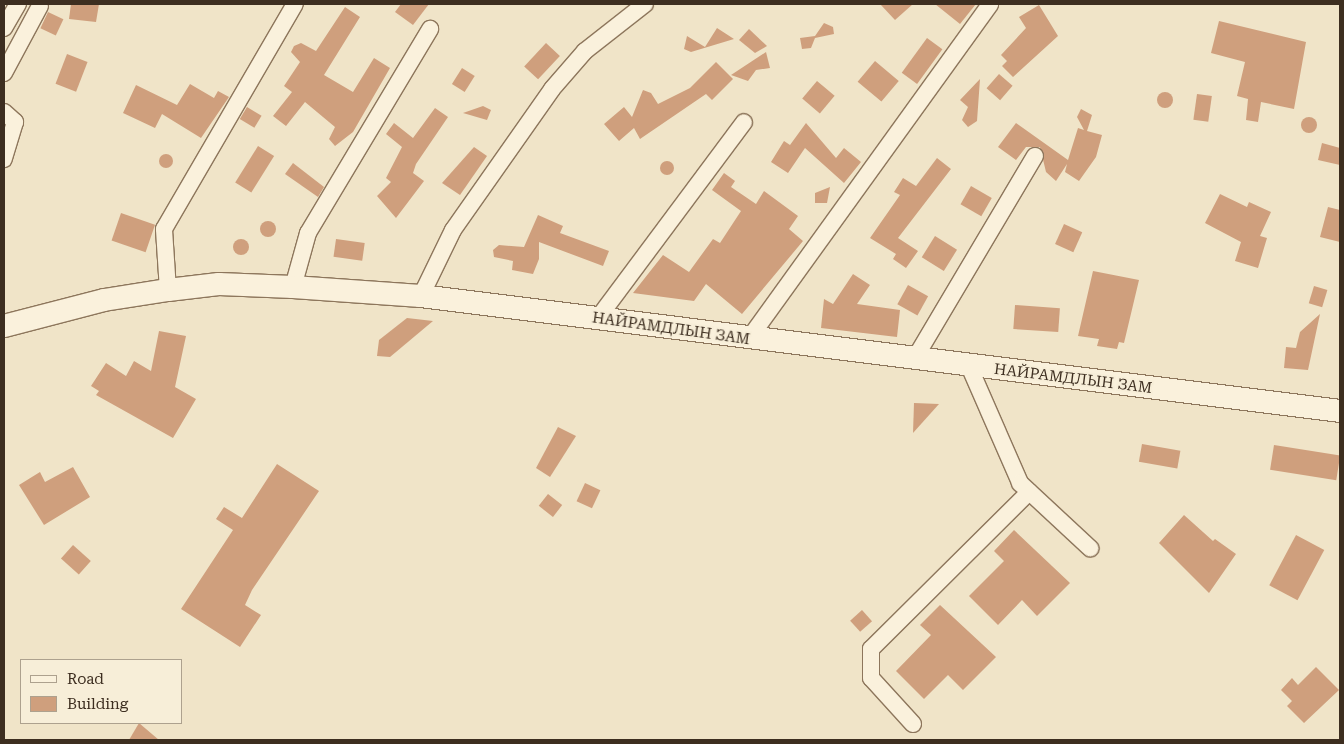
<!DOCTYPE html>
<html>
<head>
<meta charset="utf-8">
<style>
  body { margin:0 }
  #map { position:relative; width:1344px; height:744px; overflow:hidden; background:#f0e4c8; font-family:"Roboto Serif",serif }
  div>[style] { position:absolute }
  .building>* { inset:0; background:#cf9f7d; transform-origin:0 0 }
  .round { border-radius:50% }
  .roads { filter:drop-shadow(1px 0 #8d765c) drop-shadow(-1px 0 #8d765c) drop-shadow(0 1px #8d765c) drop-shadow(0 -1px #8d765c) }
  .minor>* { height:16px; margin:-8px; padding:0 8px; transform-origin:8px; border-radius:8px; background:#faf1dc }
  .secondary>* { height:22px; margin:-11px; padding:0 11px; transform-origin:11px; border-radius:11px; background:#faf1dc }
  span { translate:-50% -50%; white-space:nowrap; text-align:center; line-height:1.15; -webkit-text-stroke:4px #f7eed8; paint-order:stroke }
  .street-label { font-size:15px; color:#3d2e20 }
  .frame { position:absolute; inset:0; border:5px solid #3d2e20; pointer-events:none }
  .legend { position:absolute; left:20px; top:659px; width:162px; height:65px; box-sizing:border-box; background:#f7eed8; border:1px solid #ada18e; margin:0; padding:6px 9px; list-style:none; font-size:15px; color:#3d2e20 }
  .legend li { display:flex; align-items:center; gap:10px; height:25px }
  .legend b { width:25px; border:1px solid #ada18e }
</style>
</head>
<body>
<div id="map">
  <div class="building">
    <div style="clip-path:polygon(71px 4px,99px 4px,96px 22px,69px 19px)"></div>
    <div style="clip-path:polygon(401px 4px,429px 4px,413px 25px,395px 12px)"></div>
    <div style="clip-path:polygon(880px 4px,913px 4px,895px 20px)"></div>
    <div style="clip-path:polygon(935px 4px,976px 4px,960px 24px)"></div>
    <div style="clip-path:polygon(1039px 5px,1058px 36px,1013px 77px,1002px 66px,1007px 61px,1001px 55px,1026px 28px,1019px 17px)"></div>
    <div style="clip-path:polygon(345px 7px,360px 17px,324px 75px,353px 92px,374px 58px,390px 68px,353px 132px,335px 146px,329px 139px,335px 127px,305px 102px,286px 126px,273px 116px,292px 92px,284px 86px,300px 62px,291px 52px,294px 46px,301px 43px,316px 51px)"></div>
    <div style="left:48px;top:12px;width:17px;height:18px;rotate:25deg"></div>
    <div style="clip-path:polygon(1219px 21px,1306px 42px,1294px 109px,1261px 102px,1258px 122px,1246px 120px,1248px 99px,1237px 96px,1245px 62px,1211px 53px)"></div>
    <div style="clip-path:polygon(824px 23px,833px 27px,834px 34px,815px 38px,811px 48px,802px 49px,800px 38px,815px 36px)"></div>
    <div style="clip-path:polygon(717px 28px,734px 39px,691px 52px,684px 49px,687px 36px,705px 47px)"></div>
    <div style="clip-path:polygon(749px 29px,767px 46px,755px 53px,739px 40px)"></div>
    <div style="left:927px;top:38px;width:19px;height:43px;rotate:36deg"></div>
    <div style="left:546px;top:43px;width:19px;height:32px;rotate:43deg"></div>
    <div style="clip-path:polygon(766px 52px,770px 68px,756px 70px,748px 81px,731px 75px)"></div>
    <div style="left:67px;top:54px;width:22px;height:32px;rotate:21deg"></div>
    <div style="left:875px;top:61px;width:31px;height:27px;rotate:40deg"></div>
    <div style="clip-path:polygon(716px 62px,733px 79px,712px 100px,706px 94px,640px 139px,634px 128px,619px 141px,604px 124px,624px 107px,632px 117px,643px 90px,651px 93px,658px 104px,690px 88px)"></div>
    <div style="left:462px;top:68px;width:15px;height:19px;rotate:32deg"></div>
    <div style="left:999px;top:74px;width:18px;height:19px;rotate:41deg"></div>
    <div style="clip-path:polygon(980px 79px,977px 121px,968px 127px,962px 120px,968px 107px,960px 100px)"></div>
    <div style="left:817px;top:81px;width:23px;height:23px;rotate:40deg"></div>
    <div style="clip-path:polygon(190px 84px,214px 98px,218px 91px,229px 97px,201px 138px,162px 114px,155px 128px,123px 113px,136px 85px,177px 105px)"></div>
    <div class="round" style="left:1157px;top:92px;width:16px;height:16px"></div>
    <div style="left:1197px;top:94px;width:15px;height:26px;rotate:8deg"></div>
    <div style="clip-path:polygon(483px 106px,491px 110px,487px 120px,463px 113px)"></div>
    <div style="left:247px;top:107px;width:17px;height:14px;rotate:31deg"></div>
    <div style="clip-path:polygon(435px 108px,448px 117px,416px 164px,413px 173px,424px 181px,396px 218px,377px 196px,391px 182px,386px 178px,402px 147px,386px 134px,394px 123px,413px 138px)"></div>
    <div style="clip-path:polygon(1081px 109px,1092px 115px,1087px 131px,1102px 135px,1096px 157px,1079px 181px,1065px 172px,1067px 164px,1056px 181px,1046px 172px,1040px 147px,1026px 147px,1016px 160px,998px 147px,1016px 123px,1068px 160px,1078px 128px,1084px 130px,1077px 117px)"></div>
    <div class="round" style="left:1301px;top:117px;width:16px;height:16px"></div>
    <div style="clip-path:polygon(806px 123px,836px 158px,844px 148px,861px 162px,844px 183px,805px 148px,788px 173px,771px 162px,784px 141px,790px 145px)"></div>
    <div style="clip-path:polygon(1322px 143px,1340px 148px,1340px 165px,1318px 160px)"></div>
    <div style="left:258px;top:146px;width:19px;height:43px;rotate:32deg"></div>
    <div style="clip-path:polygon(474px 147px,487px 156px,460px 195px,442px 183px)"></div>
    <div class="round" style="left:159px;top:154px;width:14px;height:14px"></div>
    <div style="clip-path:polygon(937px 158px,951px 169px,898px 238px,918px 251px,906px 268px,893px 259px,896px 254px,870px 238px,900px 195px,894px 192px,903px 178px,916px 186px)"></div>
    <div class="round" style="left:660px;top:161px;width:14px;height:14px"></div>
    <div style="clip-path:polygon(293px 163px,324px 187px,318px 197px,285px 174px)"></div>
    <div style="clip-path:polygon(724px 173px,735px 181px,731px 187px,756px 204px,764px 191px,798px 216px,789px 229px,803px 241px,742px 314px,706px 284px,694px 301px,633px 293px,663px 255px,689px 272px,713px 239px,720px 243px,741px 211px,712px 190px)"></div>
    <div style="left:971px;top:186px;width:24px;height:21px;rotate:30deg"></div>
    <div style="clip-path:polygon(830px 187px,827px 203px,815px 203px,815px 193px)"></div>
    <div style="clip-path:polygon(1220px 194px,1247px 207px,1249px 202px,1271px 212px,1260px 236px,1267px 238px,1258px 268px,1235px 261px,1241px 242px,1205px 223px)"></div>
    <div style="clip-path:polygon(1328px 207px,1340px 210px,1340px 242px,1320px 237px)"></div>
    <div style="left:121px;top:213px;width:36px;height:29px;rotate:19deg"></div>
    <div style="clip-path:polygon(538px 215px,563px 226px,560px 233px,609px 251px,603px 266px,539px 242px,539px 259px,533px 274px,512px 270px,513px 261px,494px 257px,493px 250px,499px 245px,524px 247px)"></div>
    <div class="round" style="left:260px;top:221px;width:16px;height:16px"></div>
    <div style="left:1064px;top:224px;width:20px;height:22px;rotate:24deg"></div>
    <div style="left:935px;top:236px;width:26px;height:25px;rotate:32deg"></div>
    <div style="left:336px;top:239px;width:29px;height:18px;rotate:8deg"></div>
    <div class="round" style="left:233px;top:239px;width:16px;height:16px"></div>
    <div style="clip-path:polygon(1093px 271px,1139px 280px,1124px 343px,1119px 342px,1117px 349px,1097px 346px,1099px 339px,1078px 336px)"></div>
    <div style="clip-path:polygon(853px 274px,870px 285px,857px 304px,900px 310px,897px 337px,821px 328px,824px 299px,833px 304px)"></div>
    <div style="left:908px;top:285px;width:23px;height:22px;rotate:29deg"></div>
    <div style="left:1314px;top:286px;width:14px;height:18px;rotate:17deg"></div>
    <div style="left:1015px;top:305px;width:45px;height:24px;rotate:4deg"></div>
    <div style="clip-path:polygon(1320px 314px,1308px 370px,1284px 368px,1286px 347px,1296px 348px,1300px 332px)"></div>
    <div style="clip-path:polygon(407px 318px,433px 321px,390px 357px,377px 356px,379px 340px)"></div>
    <div style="clip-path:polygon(159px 331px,186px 336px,175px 387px,196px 399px,173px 438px,96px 395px,99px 391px,91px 386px,106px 363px,126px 376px,134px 361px,151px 371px)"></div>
    <div style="clip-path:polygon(914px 403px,939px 404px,913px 433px)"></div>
    <div style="clip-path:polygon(558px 427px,576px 436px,550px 477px,536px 468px)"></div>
    <div style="left:1142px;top:444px;width:39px;height:18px;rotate:10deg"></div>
    <div style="left:1274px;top:445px;width:67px;height:25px;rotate:9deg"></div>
    <div style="clip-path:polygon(277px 464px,319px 491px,252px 590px,245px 605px,261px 615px,240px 647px,181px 609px,233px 530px,216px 519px,224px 507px,242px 518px)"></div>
    <div style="clip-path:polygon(73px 467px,90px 497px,44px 525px,19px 485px,40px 472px,45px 482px)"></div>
    <div style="left:585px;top:483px;width:17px;height:20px;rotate:25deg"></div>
    <div style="left:548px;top:494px;width:18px;height:15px;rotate:38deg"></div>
    <div style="clip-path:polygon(1184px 515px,1213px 541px,1215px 539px,1236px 554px,1209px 593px,1159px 543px)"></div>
    <div style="clip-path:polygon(1014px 530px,1070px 583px,1037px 616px,1022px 600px,998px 625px,969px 596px,1004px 561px,994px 551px)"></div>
    <div style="left:1296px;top:535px;width:32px;height:57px;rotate:28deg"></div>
    <div style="left:73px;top:545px;width:24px;height:18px;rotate:42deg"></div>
    <div style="clip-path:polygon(940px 605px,996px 657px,963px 690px,948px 675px,924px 699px,896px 671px,931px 635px,920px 625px)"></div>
    <div style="left:862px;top:610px;width:15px;height:16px;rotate:48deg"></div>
    <div style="clip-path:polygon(1316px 667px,1339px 690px,1304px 723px,1287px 706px,1292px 701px,1281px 690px,1292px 678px,1298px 685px)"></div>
    <div style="clip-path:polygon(139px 723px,159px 740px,129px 740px)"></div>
  </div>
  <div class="roads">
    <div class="minor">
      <div style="left:4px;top:28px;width:28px;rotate:-60deg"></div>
      <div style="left:4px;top:73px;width:76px;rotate:-61.8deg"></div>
      <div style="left:4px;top:112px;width:15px;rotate:42deg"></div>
      <div style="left:15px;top:122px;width:39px;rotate:107deg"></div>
      <div style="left:293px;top:287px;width:56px;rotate:-74.5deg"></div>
      <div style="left:308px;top:233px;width:238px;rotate:-59.1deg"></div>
      <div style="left:168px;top:290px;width:61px;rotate:-93.8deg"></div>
      <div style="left:164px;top:229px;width:260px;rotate:-59.8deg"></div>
      <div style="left:421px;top:296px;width:73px;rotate:-64.1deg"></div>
      <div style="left:453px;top:230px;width:172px;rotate:-54.9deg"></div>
      <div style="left:552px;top:89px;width:50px;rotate:-49deg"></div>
      <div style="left:585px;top:51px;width:76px;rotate:-38.1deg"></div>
      <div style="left:598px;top:318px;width:244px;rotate:-53.3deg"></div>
      <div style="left:748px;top:340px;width:414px;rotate:-54.2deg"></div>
      <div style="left:915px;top:358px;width:235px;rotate:-59.3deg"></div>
      <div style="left:969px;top:366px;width:128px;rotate:66.4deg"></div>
      <div style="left:1020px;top:483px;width:96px;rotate:42.9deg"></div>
      <div style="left:913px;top:724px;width:62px;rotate:-132.4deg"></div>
      <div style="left:871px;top:678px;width:29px;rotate:-90deg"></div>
      <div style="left:871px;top:649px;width:223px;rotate:-44.8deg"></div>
    </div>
    <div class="secondary">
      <div style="left:4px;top:326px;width:103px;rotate:-14.6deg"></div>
      <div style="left:104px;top:300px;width:65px;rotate:-8.9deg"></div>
      <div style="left:168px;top:290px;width:51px;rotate:-6.7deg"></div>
      <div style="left:219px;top:284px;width:74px;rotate:2.3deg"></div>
      <div style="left:293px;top:287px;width:128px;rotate:4deg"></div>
      <div style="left:421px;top:296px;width:926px;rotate:7.13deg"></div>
    </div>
  </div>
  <div class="street-label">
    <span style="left:671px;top:329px;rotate:8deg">НАЙРАМДЛЫН ЗАМ</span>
    <span style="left:1073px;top:379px;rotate:7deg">НАЙРАМДЛЫН ЗАМ</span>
  </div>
  <div class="frame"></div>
  <ul class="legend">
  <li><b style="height:6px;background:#faf1dc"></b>Road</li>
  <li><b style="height:14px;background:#cf9f7d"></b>Building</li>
  </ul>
</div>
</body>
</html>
